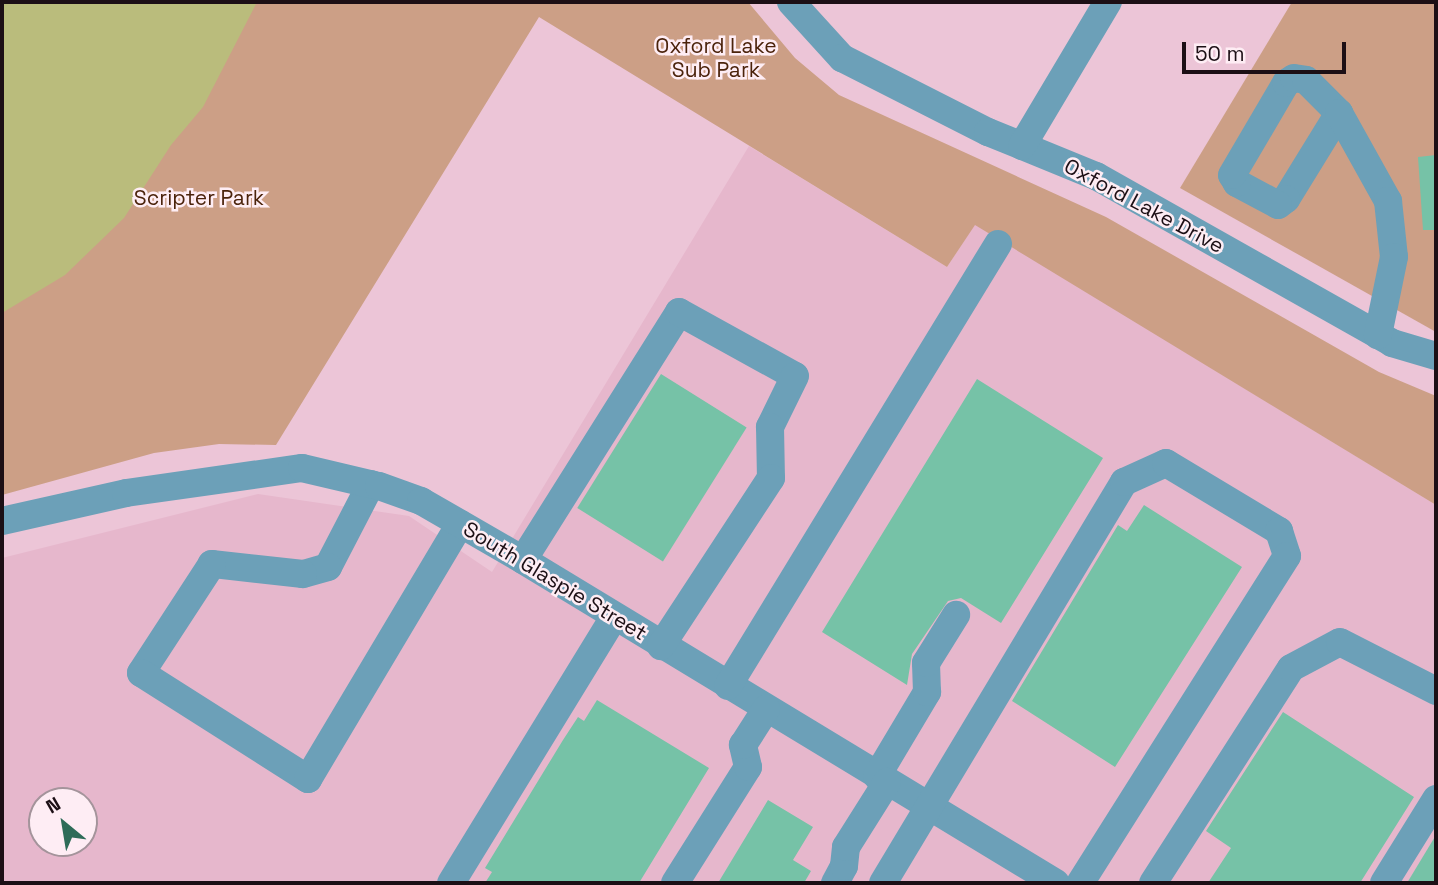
<!DOCTYPE html>
<html>
<head>
<meta charset="utf-8">
<style>
  body { margin:0 }
  #map { position:relative; width:1438px; height:885px; overflow:hidden; background:#ecc5d7; font-family:"Space Grotesk",sans-serif }
  div>[style] { position:absolute }
  .built>* { inset:0; background:#e6b7cc }
  .green>* { inset:0; background:#cc9f86 }
  .water>* { inset:0; background:#babc7c }
  .building>* { inset:0; background:#76c2a7; transform-origin:0 0 }
  .minor>* { height:28px; margin:-14px; padding:0 14px; transform-origin:14px; border-radius:14px; background:#6ca0b8 }
  span { translate:-50% -50%; white-space:nowrap; text-align:center; line-height:1.15; -webkit-text-stroke:5px #feedf4; paint-order:stroke }
  .park-label { font-size:21px; color:#4b230b }
  .street-label { font-size:21px; color:#1c0f15 }
  .frame { position:absolute; inset:0; border:4px solid #1c0f15; pointer-events:none }
  .north { position:absolute; left:28px; top:787px; width:70px; height:70px; box-sizing:border-box; background:#feedf4; border:2px solid #a4949b; border-radius:50%; rotate:330deg; font-size:19px; font-weight:700; line-height:28px; text-align:center; color:#1c0f15 }
  .north::after { content:''; display:block; margin:auto; width:24px; height:32px; background:#2e6c58; clip-path:polygon(50% 0,100% 100%,50% 72%,0 100%) }
  .scale { position:absolute; left:1182px; top:42px; width:164px; height:32px; box-sizing:border-box; border:4px solid #1c0f15; border-top:0; padding-left:9px; font-size:21px; line-height:24px; white-space:nowrap; color:#1c0f15; -webkit-text-stroke:5px #feedf4; paint-order:stroke }
</style>
</head>
<body>
<div id="map">
  <div class="built">
    <div style="clip-path:polygon(evenodd,749px 146px,947px 267px,975px 224px,1436px 505px,1436px 883px,2px 883px,2px 558px,258px 494px,409px 516px,492px 572px,749px 146px,42px 801px,84px 801px,84px 843px,42px 843px,42px 801px)"></div>
  </div>
  <div class="green">
    <div style="clip-path:polygon(2px 2px,748px 2px,795px 58px,839px 95px,1106px 217px,1379px 372px,1436px 396px,1436px 505px,975px 225px,947px 267px,539px 17px,276px 445px,219px 444px,154px 453px,2px 495px)"></div>
    <div style="clip-path:polygon(1292px 2px,1436px 2px,1436px 332px,1180px 188px)"></div>
  </div>
  <div class="water">
    <div style="clip-path:polygon(2px 2px,257px 2px,203px 107px,171px 145px,124px 218px,65px 275px,2px 313px)"></div>
  </div>
  <div class="building">
    <div style="clip-path:polygon(1436px 155px,1436px 230px,1423px 230px,1418px 157px)"></div>
    <div style="left:661px;top:374px;width:101px;height:158px;rotate:32deg"></div>
    <div style="clip-path:polygon(977px 379px,1103px 458px,1001px 623px,961px 598px,948px 601px,912px 654px,907px 685px,822px 632px)"></div>
    <div style="clip-path:polygon(1144px 505px,1242px 567px,1115px 767px,1012px 701px,1118px 525px,1127px 531px)"></div>
    <div style="clip-path:polygon(597px 700px,709px 768px,639px 883px,485px 883px,492px 872px,485px 868px,563px 740px,578px 717px,584px 721px)"></div>
    <div style="clip-path:polygon(1283px 712px,1414px 797px,1360px 883px,1208px 883px,1231px 848px,1206px 831px)"></div>
    <div style="clip-path:polygon(768px 800px,813px 827px,793px 860px,811px 871px,804px 883px,718px 883px)"></div>
    <div style="clip-path:polygon(1436px 835px,1436px 883px,1407px 883px)"></div>
  </div>
  <div class="minor">
    <div style="left:791px;top:2px;width:76px;rotate:47.7deg"></div>
    <div style="left:842px;top:58px;width:164px;rotate:26.9deg"></div>
    <div style="left:988px;top:132px;width:117px;rotate:22.2deg"></div>
    <div style="left:1096px;top:176px;width:340px;rotate:29.4deg"></div>
    <div style="left:1392px;top:343px;width:46px;rotate:16.5deg"></div>
    <div style="left:1339px;top:113px;width:101px;rotate:121.6deg"></div>
    <div style="left:1286px;top:199px;width:10px;rotate:143deg"></div>
    <div style="left:1278px;top:205px;width:47px;rotate:-151.8deg"></div>
    <div style="left:1237px;top:183px;width:9px;rotate:-122deg"></div>
    <div style="left:1232px;top:175px;width:107px;rotate:-59.6deg"></div>
    <div style="left:1286px;top:83px;width:9px;rotate:-32deg"></div>
    <div style="left:1294px;top:78px;width:12px;rotate:9deg"></div>
    <div style="left:1306px;top:80px;width:47px;rotate:45deg"></div>
    <div style="left:1339px;top:113px;width:101px;rotate:60.9deg"></div>
    <div style="left:1388px;top:201px;width:56px;rotate:83.9deg"></div>
    <div style="left:1394px;top:257px;width:80px;rotate:101.6deg"></div>
    <div style="left:1022px;top:146px;width:168px;rotate:-59.2deg"></div>
    <div style="left:371px;top:484px;width:93px;rotate:117.4deg"></div>
    <div style="left:328px;top:567px;width:26px;rotate:164deg"></div>
    <div style="left:303px;top:574px;width:92px;rotate:-173.7deg"></div>
    <div style="left:212px;top:564px;width:130px;rotate:123.1deg"></div>
    <div style="left:141px;top:673px;width:198px;rotate:32.4deg"></div>
    <div style="left:308px;top:779px;width:297px;rotate:-59.2deg"></div>
    <div style="left:2px;top:521px;width:127px;rotate:-12.7deg"></div>
    <div style="left:126px;top:493px;width:178px;rotate:-8.1deg"></div>
    <div style="left:302px;top:468px;width:79px;rotate:13.2deg"></div>
    <div style="left:379px;top:486px;width:45px;rotate:19.7deg"></div>
    <div style="left:421px;top:501px;width:118px;rotate:30deg"></div>
    <div style="left:523px;top:560px;width:623px;rotate:31.22deg"></div>
    <div style="left:523px;top:560px;width:293px;rotate:-57.8deg"></div>
    <div style="left:679px;top:312px;width:132px;rotate:28.9deg"></div>
    <div style="left:795px;top:376px;width:57px;rotate:116.1deg"></div>
    <div style="left:770px;top:427px;width:51px;rotate:88.9deg"></div>
    <div style="left:771px;top:478px;width:201px;rotate:123.2deg"></div>
    <div style="left:728px;top:686px;width:518px;rotate:-58.58deg"></div>
    <div style="left:877px;top:776px;width:98px;rotate:-59.2deg"></div>
    <div style="left:927px;top:692px;width:29px;rotate:-92deg"></div>
    <div style="left:926px;top:663px;width:57px;rotate:-58deg"></div>
    <div style="left:451px;top:883px;width:312px;rotate:-58.5deg"></div>
    <div style="left:675px;top:883px;width:137px;rotate:-57.8deg"></div>
    <div style="left:748px;top:767px;width:23px;rotate:-103deg"></div>
    <div style="left:743px;top:745px;width:43px;rotate:-57.4deg"></div>
    <div style="left:835px;top:883px;width:19px;rotate:-62deg"></div>
    <div style="left:844px;top:866px;width:19px;rotate:-84deg"></div>
    <div style="left:846px;top:847px;width:77px;rotate:-57.8deg"></div>
    <div style="left:883px;top:883px;width:468px;rotate:-59deg"></div>
    <div style="left:1124px;top:482px;width:46px;rotate:-24.3deg"></div>
    <div style="left:1166px;top:463px;width:132px;rotate:31deg"></div>
    <div style="left:1279px;top:531px;width:26px;rotate:72deg"></div>
    <div style="left:1287px;top:556px;width:387px;rotate:122.3deg"></div>
    <div style="left:1153px;top:883px;width:255px;rotate:-57.3deg"></div>
    <div style="left:1291px;top:668px;width:55px;rotate:-28deg"></div>
    <div style="left:1340px;top:642px;width:108px;rotate:27deg"></div>
    <div style="left:1384px;top:883px;width:99px;rotate:-58.2deg"></div>
  </div>
  <div class="park-label">
    <span style="left:716px;top:58px">Oxford Lake<br>Sub Park</span>
    <span style="left:199px;top:198px">Scripter Park</span>
  </div>
  <div class="street-label">
    <span style="left:1144px;top:206px;rotate:28deg">Oxford Lake Drive</span>
    <span style="left:555px;top:581px;rotate:31deg">South Glaspie Street</span>
  </div>
  <div class="frame"></div>
  <div class="north">N</div>
  <div class="scale">50 m</div>
</div>
</body>
</html>
